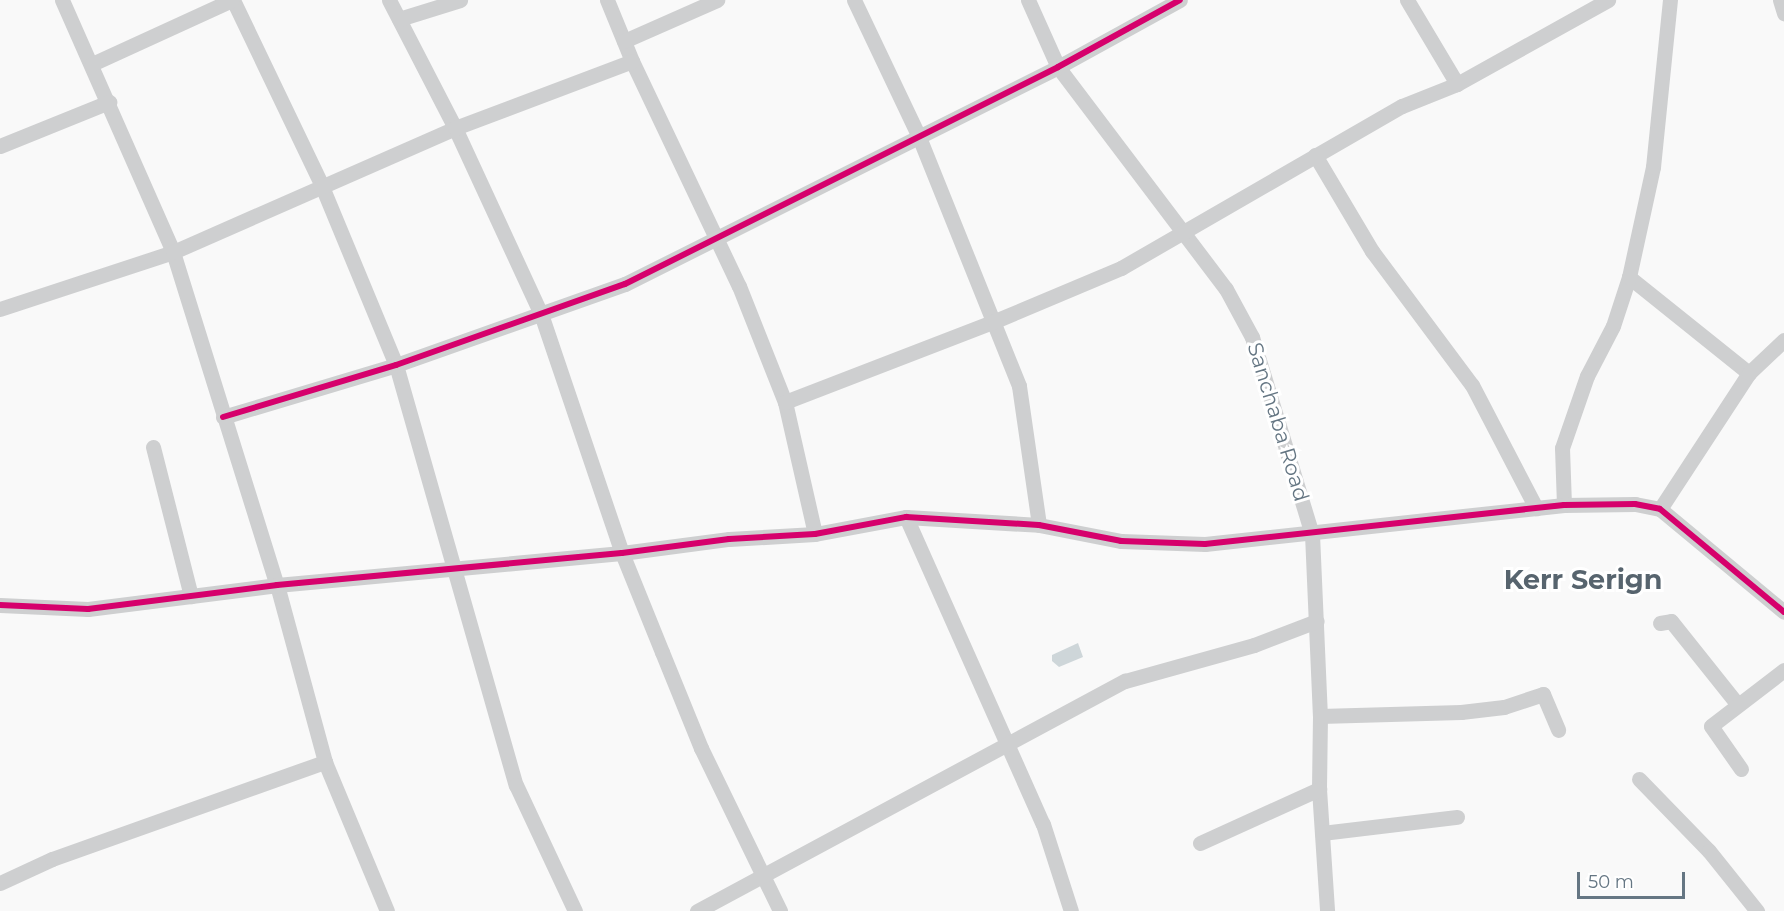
<!DOCTYPE html>
<html>
<head>
<meta charset="utf-8">
<style>
  body { margin:0 }
  #map { position:relative; width:1784px; height:911px; overflow:hidden; background:#f9f9f9; font-family:Montserrat,sans-serif }
  div>[style] { position:absolute }
  .water>* { inset:0; background:#ced6d9 }
  .minor>* { height:15px; margin:-7.5px; padding:0 7.5px; transform-origin:7.5px; border-radius:7.5px; background:#cecfd0 }
  .cycleway>* { height:6px; margin:-3px; padding:0 3px; transform-origin:3px; border-radius:3px; background:#d6006c }
  span { translate:-50% -50%; white-space:nowrap; text-align:center; line-height:1.15; -webkit-text-stroke:6px #fff; paint-order:stroke }
  .street-label { font-size:21px; color:#657683 }
  .district-label { font-size:27px; color:#57646e; font-weight:700 }
  .scale { position:absolute; left:1577px; top:872px; width:108px; height:27px; box-sizing:border-box; border:3px solid #657683; border-top:0; padding-left:8px; font-size:18px; line-height:21px; white-space:nowrap; color:#657683; -webkit-text-stroke:4px #fff; paint-order:stroke }
</style>
</head>
<body>
<div id="map">
  <div class="water">
    <div style="clip-path:polygon(1078px 643px,1083px 657px,1059px 667px,1052px 661px,1052px 655px)"></div>
  </div>
  <div class="minor">
    <div style="left:62px;top:0;width:275px;rotate:66.2deg"></div>
    <div style="left:173px;top:252px;width:349px;rotate:72.7deg"></div>
    <div style="left:277px;top:585px;width:183px;rotate:74.8deg"></div>
    <div style="left:325px;top:762px;width:161px;rotate:67.4deg"></div>
    <div style="left:233px;top:0;width:204px;rotate:64.4deg"></div>
    <div style="left:321px;top:184px;width:196px;rotate:67.5deg"></div>
    <div style="left:396px;top:365px;width:437px;rotate:74.1deg"></div>
    <div style="left:516px;top:785px;width:139px;rotate:64.9deg"></div>
    <div style="left:389px;top:0;width:144px;rotate:62.7deg"></div>
    <div style="left:455px;top:128px;width:205px;rotate:65.2deg"></div>
    <div style="left:541px;top:314px;width:252px;rotate:71.3deg"></div>
    <div style="left:622px;top:553px;width:107px;rotate:68deg"></div>
    <div style="left:662px;top:652px;width:104px;rotate:67.9deg"></div>
    <div style="left:701px;top:748px;width:181px;rotate:64.1deg"></div>
    <div style="left:607px;top:0;width:66px;rotate:67.7deg"></div>
    <div style="left:632px;top:61px;width:249px;rotate:64.6deg"></div>
    <div style="left:739px;top:286px;width:125px;rotate:68.4deg"></div>
    <div style="left:785px;top:402px;width:135px;rotate:77.2deg"></div>
    <div style="left:854px;top:0;width:152px;rotate:64.6deg"></div>
    <div style="left:919px;top:137px;width:268px;rotate:68.1deg"></div>
    <div style="left:1019px;top:386px;width:140px;rotate:81.8deg"></div>
    <div style="left:1028px;top:0;width:73px;rotate:65.9deg"></div>
    <div style="left:1058px;top:67px;width:278px;rotate:52.9deg"></div>
    <div style="left:1226px;top:289px;width:55px;rotate:61.6deg"></div>
    <div style="left:1252px;top:337px;width:206px;rotate:73.1deg"></div>
    <div style="left:1312px;top:534px;width:182px;rotate:87.5deg"></div>
    <div style="left:1320px;top:716px;width:73px;rotate:90.8deg"></div>
    <div style="left:1319px;top:789px;width:122px;rotate:86.2deg"></div>
    <div style="left:1407px;top:0;width:98px;rotate:59.2deg"></div>
    <div style="left:1780px;top:0;width:14px;rotate:73deg"></div>
    <div style="left:399px;top:19px;width:64px;rotate:-17.3deg"></div>
    <div style="left:624px;top:41px;width:102px;rotate:-23.8deg"></div>
    <div style="left:92px;top:64px;width:154px;rotate:-24.6deg"></div>
    <div style="left:0;top:146px;width:118px;rotate:-22deg"></div>
    <div style="left:1315px;top:155px;width:112px;rotate:59.3deg"></div>
    <div style="left:1372px;top:251px;width:167px;rotate:53.3deg"></div>
    <div style="left:1472px;top:385px;width:139px;rotate:62.5deg"></div>
    <div style="left:1629px;top:277px;width:154px;rotate:38.7deg"></div>
    <div style="left:0;top:309px;width:182px;rotate:-18.2deg"></div>
    <div style="left:173px;top:252px;width:308px;rotate:-23.7deg"></div>
    <div style="left:455px;top:128px;width:189px;rotate:-20.7deg"></div>
    <div style="left:785px;top:402px;width:225px;rotate:-21.1deg"></div>
    <div style="left:995px;top:321px;width:137px;rotate:-22.8deg"></div>
    <div style="left:1121px;top:268px;width:324px;rotate:-30deg"></div>
    <div style="left:1402px;top:106px;width:59px;rotate:-21.8deg"></div>
    <div style="left:1457px;top:84px;width:173px;rotate:-29.1deg"></div>
    <div style="left:223px;top:417px;width:181px;rotate:-16.7deg"></div>
    <div style="left:396px;top:365px;width:243px;rotate:-19.5deg"></div>
    <div style="left:625px;top:284px;width:484px;rotate:-26.6deg"></div>
    <div style="left:1058px;top:67px;width:139px;rotate:-28.8deg"></div>
    <div style="left:153px;top:447px;width:154px;rotate:75.7deg"></div>
    <div style="left:1564px;top:505px;width:57px;rotate:-92deg"></div>
    <div style="left:1562px;top:448px;width:76px;rotate:-70.9deg"></div>
    <div style="left:1587px;top:376px;width:56px;rotate:-62.5deg"></div>
    <div style="left:1613px;top:326px;width:52px;rotate:-71.9deg"></div>
    <div style="left:1629px;top:277px;width:113px;rotate:-77.7deg"></div>
    <div style="left:1653px;top:167px;width:168px;rotate:-84.2deg"></div>
    <div style="left:1660px;top:509px;width:163px;rotate:-56.8deg"></div>
    <div style="left:1749px;top:373px;width:48px;rotate:-43.3deg"></div>
    <div style="left:906px;top:517px;width:336px;rotate:66deg"></div>
    <div style="left:1043px;top:824px;width:91px;rotate:72.2deg"></div>
    <div style="left:0;top:605px;width:88px;rotate:2.6deg"></div>
    <div style="left:88px;top:609px;width:191px;rotate:-7.2deg"></div>
    <div style="left:277px;top:585px;width:346px;rotate:-5.3deg"></div>
    <div style="left:622px;top:553px;width:108px;rotate:-7.5deg"></div>
    <div style="left:729px;top:539px;width:86px;rotate:-3.3deg"></div>
    <div style="left:815px;top:534px;width:93px;rotate:-10.6deg"></div>
    <div style="left:906px;top:517px;width:133px;rotate:3.4deg"></div>
    <div style="left:1039px;top:525px;width:84px;rotate:11deg"></div>
    <div style="left:1121px;top:541px;width:84px;rotate:2deg"></div>
    <div style="left:1205px;top:544px;width:361px;rotate:-6.2deg"></div>
    <div style="left:1564px;top:505px;width:71px;rotate:-0.8deg"></div>
    <div style="left:1635px;top:504px;width:25px;rotate:11deg"></div>
    <div style="left:1660px;top:509px;width:161px;rotate:39.7deg"></div>
    <div style="left:1660px;top:623px;width:11px;rotate:-10deg"></div>
    <div style="left:1671px;top:621px;width:107px;rotate:51.4deg"></div>
    <div style="left:1320px;top:716px;width:141px;rotate:-1.6deg"></div>
    <div style="left:1461px;top:712px;width:43px;rotate:-6.6deg"></div>
    <div style="left:1504px;top:707px;width:41px;rotate:-18.4deg"></div>
    <div style="left:1543px;top:694px;width:39px;rotate:67deg"></div>
    <div style="left:1741px;top:769px;width:52px;rotate:-124.9deg"></div>
    <div style="left:1711px;top:726px;width:92px;rotate:-37.5deg"></div>
    <div style="left:1639px;top:779px;width:100px;rotate:45.8deg"></div>
    <div style="left:1709px;top:851px;width:77px;rotate:51.3deg"></div>
    <div style="left:1322px;top:833px;width:136px;rotate:-6.8deg"></div>
    <div style="left:1200px;top:843px;width:131px;rotate:-24.4deg"></div>
    <div style="left:0;top:883px;width:57px;rotate:-24.8deg"></div>
    <div style="left:52px;top:859px;width:290px;rotate:-19.6deg"></div>
    <div style="left:697px;top:911px;width:486px;rotate:-28.3deg"></div>
    <div style="left:1125px;top:681px;width:134px;rotate:-15.6deg"></div>
    <div style="left:1254px;top:645px;width:67px;rotate:-20.9deg"></div>
  </div>
  <div class="cycleway">
    <div style="left:223px;top:417px;width:181px;rotate:-16.7deg"></div>
    <div style="left:396px;top:365px;width:243px;rotate:-19.5deg"></div>
    <div style="left:625px;top:284px;width:484px;rotate:-26.6deg"></div>
    <div style="left:1058px;top:67px;width:139px;rotate:-28.8deg"></div>
    <div style="left:0;top:605px;width:88px;rotate:2.6deg"></div>
    <div style="left:88px;top:609px;width:191px;rotate:-7.2deg"></div>
    <div style="left:277px;top:585px;width:346px;rotate:-5.3deg"></div>
    <div style="left:622px;top:553px;width:108px;rotate:-7.5deg"></div>
    <div style="left:729px;top:539px;width:86px;rotate:-3.3deg"></div>
    <div style="left:815px;top:534px;width:93px;rotate:-10.6deg"></div>
    <div style="left:906px;top:517px;width:133px;rotate:3.4deg"></div>
    <div style="left:1039px;top:525px;width:84px;rotate:11deg"></div>
    <div style="left:1121px;top:541px;width:84px;rotate:2deg"></div>
    <div style="left:1205px;top:544px;width:361px;rotate:-6.2deg"></div>
    <div style="left:1564px;top:505px;width:71px;rotate:-0.8deg"></div>
    <div style="left:1635px;top:504px;width:25px;rotate:11deg"></div>
    <div style="left:1660px;top:509px;width:161px;rotate:39.7deg"></div>
  </div>
  <div class="street-label">
    <span style="left:1278px;top:422px;rotate:73deg">Sanchaba Road</span>
  </div>
  <div class="district-label">
    <span style="left:1583px;top:580px">Kerr Serign</span>
  </div>
  <div class="scale">50 m</div>
</div>
</body>
</html>
